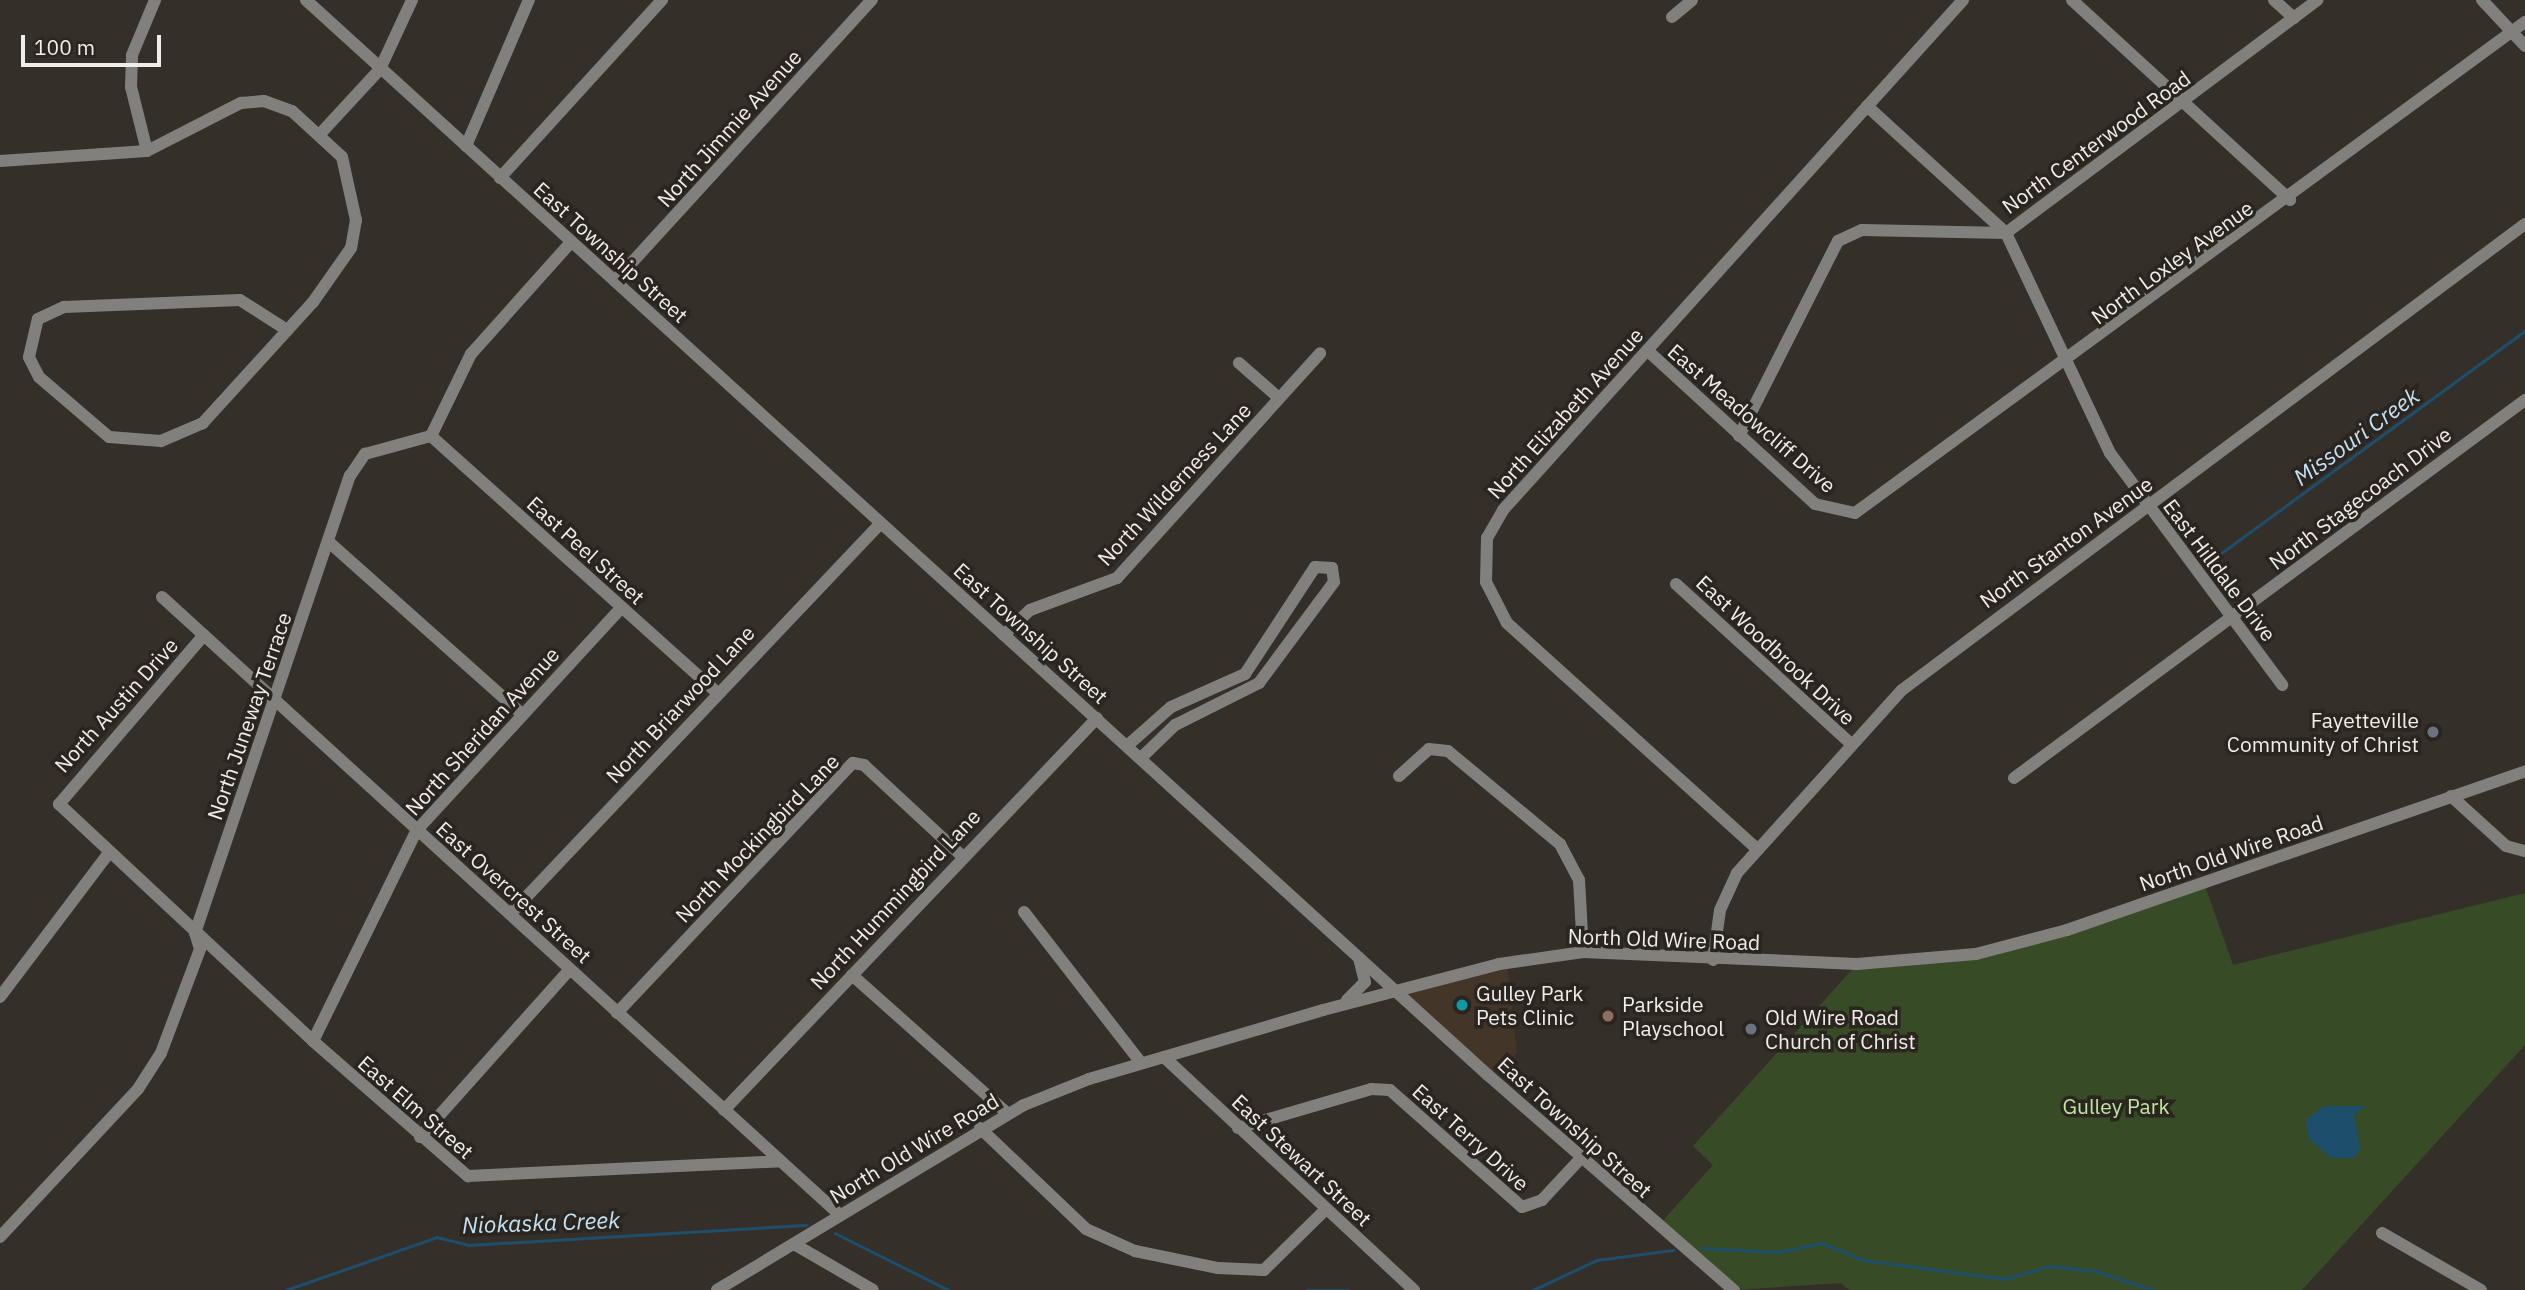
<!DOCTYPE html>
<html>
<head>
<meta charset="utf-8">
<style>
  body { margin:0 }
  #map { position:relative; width:2525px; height:1290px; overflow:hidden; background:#352f2a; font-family:"IBM Plex Sans",sans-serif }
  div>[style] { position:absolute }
  .commercial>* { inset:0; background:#433528 }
  .green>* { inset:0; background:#374c26 }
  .water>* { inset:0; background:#1d4f6c }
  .stream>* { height:2.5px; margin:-1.25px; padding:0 1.25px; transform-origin:1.25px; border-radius:1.25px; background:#1d4f6c }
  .minor>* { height:12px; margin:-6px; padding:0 6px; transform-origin:6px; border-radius:6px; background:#82807d }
  .dots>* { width:19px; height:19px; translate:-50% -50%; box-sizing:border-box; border:4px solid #2b2520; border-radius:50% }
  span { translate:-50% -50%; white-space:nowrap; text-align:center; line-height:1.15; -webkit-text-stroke:7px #2b2520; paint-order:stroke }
  .street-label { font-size:21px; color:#f1ede9 }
  .poi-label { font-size:21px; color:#f1ede9 }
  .right { translate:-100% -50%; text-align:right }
  .left { translate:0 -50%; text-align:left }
  .park-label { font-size:21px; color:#bee6a0 }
  .water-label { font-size:23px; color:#c5e2f5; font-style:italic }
  .scale { position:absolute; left:21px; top:35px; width:140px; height:32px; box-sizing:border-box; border:4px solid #f1ede9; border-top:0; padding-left:9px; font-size:21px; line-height:24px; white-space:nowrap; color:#f1ede9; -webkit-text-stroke:5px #2b2520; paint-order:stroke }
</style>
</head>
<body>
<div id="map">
  <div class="commercial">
    <div style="clip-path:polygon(1507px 962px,1517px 1053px,1488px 1075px,1397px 990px)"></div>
  </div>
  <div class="green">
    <div style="clip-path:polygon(2204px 883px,2233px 965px,2525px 893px,2525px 1045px,2302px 1290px,1849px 1290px,1841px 1283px,1734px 1290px,1657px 1227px,1713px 1165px,1693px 1146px,1857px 964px,1976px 954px)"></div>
  </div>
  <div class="water">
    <div style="clip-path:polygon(2324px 1106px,2366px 1106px,2354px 1115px,2360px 1149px,2354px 1158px,2331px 1158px,2309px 1139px,2306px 1120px)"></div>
  </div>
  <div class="stream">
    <div style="left:2205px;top:565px;width:396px;rotate:-36.2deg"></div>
    <div style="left:835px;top:1233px;width:127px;rotate:26.6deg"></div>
    <div style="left:1702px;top:1248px;width:76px;rotate:3deg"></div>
    <div style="left:1778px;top:1252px;width:45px;rotate:-11.6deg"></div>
    <div style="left:1822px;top:1243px;width:44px;rotate:22.5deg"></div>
    <div style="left:1863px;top:1260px;width:143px;rotate:7.6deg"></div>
    <div style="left:2005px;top:1279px;width:46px;rotate:-16.5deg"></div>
    <div style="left:2049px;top:1266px;width:47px;rotate:6.1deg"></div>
    <div style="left:2096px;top:1271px;width:60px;rotate:18.4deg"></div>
    <div style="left:286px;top:1290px;width:160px;rotate:-19.3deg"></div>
    <div style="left:437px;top:1237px;width:32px;rotate:14deg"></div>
    <div style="left:468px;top:1245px;width:339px;rotate:-3.4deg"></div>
    <div style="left:1307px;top:1290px;width:41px"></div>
    <div style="left:1533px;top:1290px;width:71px;rotate:-25.1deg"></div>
    <div style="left:1597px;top:1260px;width:77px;rotate:-7.5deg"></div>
  </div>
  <div class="minor">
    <div style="left:306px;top:0;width:1598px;rotate:42.29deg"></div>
    <div style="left:1488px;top:1075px;width:327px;rotate:41.2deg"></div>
    <div style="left:2072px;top:0;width:296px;rotate:42.5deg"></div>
    <div style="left:2274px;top:0;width:27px;rotate:42deg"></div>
    <div style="left:2482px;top:0;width:63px;rotate:46.9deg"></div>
    <div style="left:1672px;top:17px;width:26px;rotate:-40deg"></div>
    <div style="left:1867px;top:106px;width:188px;rotate:42.4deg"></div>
    <div style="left:2006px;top:233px;width:243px;rotate:64.7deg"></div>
    <div style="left:2110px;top:453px;width:289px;rotate:53.4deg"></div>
    <div style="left:321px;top:133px;width:87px;rotate:-47.3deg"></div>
    <div style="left:380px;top:69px;width:76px;rotate:-65.1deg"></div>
    <div style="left:466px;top:146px;width:159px;rotate:-66.7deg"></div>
    <div style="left:147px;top:151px;width:66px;rotate:-104deg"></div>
    <div style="left:131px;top:87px;width:32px;rotate:-88deg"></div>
    <div style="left:132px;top:55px;width:60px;rotate:-67.3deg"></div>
    <div style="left:0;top:161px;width:147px;rotate:-3.9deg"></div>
    <div style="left:147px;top:151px;width:106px;rotate:-27.1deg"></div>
    <div style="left:241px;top:103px;width:23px;rotate:-5deg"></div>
    <div style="left:264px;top:101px;width:30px;rotate:20deg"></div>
    <div style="left:292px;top:111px;width:68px;rotate:42.6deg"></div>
    <div style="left:342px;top:157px;width:65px;rotate:77.5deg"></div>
    <div style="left:356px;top:220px;width:28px;rotate:100deg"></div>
    <div style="left:351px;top:248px;width:66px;rotate:125.1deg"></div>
    <div style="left:313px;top:302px;width:164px;rotate:132.3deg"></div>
    <div style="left:203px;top:423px;width:46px;rotate:156.8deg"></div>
    <div style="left:161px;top:441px;width:52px;rotate:-175.6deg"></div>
    <div style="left:109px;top:437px;width:92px;rotate:-139.4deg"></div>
    <div style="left:39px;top:377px;width:22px;rotate:-117deg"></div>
    <div style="left:29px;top:357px;width:39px;rotate:-77deg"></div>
    <div style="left:38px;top:319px;width:29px;rotate:-25deg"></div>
    <div style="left:64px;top:307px;width:176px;rotate:-2.3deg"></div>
    <div style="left:240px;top:300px;width:56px;rotate:32.6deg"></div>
    <div style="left:500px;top:178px;width:241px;rotate:-47.7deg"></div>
    <div style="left:615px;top:281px;width:381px;rotate:-47.6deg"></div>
    <div style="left:1648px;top:351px;width:226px;rotate:42.5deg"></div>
    <div style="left:1815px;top:504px;width:41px;rotate:12.7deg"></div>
    <div style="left:1855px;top:513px;width:831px;rotate:-36.24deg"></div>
    <div style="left:1239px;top:363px;width:53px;rotate:41.2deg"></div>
    <div style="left:431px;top:436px;width:383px;rotate:41.9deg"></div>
    <div style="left:1739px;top:436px;width:219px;rotate:-63.1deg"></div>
    <div style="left:1838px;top:241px;width:26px;rotate:-25deg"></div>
    <div style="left:1862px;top:230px;width:144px;rotate:1.2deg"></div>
    <div style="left:2006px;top:233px;width:389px;rotate:-36.8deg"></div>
    <div style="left:330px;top:543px;width:257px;rotate:41.7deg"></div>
    <div style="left:1676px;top:584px;width:237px;rotate:42.4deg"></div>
    <div style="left:162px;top:597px;width:917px;rotate:42.35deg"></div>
    <div style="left:204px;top:635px;width:223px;rotate:130.6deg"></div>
    <div style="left:59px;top:804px;width:347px;rotate:43deg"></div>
    <div style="left:313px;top:1041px;width:206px;rotate:41.1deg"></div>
    <div style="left:468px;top:1176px;width:313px;rotate:-2.7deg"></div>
    <div style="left:1004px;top:635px;width:36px;rotate:-44deg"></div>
    <div style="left:1030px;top:610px;width:93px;rotate:-20.2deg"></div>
    <div style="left:1117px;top:578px;width:303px;rotate:-47.9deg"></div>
    <div style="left:1128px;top:745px;width:57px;rotate:-41.5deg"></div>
    <div style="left:1171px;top:707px;width:81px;rotate:-24deg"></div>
    <div style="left:1245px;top:674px;width:128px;rotate:-56.8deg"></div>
    <div style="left:1315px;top:567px;width:17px;rotate:3deg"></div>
    <div style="left:1332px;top:568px;width:14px;rotate:82deg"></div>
    <div style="left:1334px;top:582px;width:126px;rotate:126.6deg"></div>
    <div style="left:1259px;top:683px;width:94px;rotate:153.4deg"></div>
    <div style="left:1175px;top:725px;width:46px;rotate:135.9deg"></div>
    <div style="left:1399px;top:776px;width:40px;rotate:-42deg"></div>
    <div style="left:1429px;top:749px;width:19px;rotate:6deg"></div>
    <div style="left:1448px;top:751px;width:146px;rotate:39.7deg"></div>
    <div style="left:1560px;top:844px;width:41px;rotate:62.2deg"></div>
    <div style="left:1579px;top:880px;width:72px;rotate:86.8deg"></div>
    <div style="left:2014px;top:778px;width:636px;rotate:-36.49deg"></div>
    <div style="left:2451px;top:796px;width:74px;rotate:42.3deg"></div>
    <div style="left:2506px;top:846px;width:20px;rotate:15deg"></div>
    <div style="left:1756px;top:848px;width:336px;rotate:-137.9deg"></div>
    <div style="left:1507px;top:623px;width:46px;rotate:-117.1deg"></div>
    <div style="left:1486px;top:582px;width:44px;rotate:-88.7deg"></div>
    <div style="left:1487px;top:538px;width:32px;rotate:-60deg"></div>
    <div style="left:1503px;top:510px;width:687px;rotate:-47.95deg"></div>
    <div style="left:1024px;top:912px;width:191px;rotate:52.2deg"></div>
    <div style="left:510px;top:914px;width:538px;rotate:-46.51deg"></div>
    <div style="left:1713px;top:960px;width:50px;rotate:-82deg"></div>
    <div style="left:1720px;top:910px;width:41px;rotate:-65.3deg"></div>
    <div style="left:1737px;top:873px;width:246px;rotate:-48deg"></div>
    <div style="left:1902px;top:690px;width:778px;rotate:-36.8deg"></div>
    <div style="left:852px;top:975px;width:209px;rotate:41.7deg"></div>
    <div style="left:0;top:997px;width:179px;rotate:-52.9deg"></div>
    <div style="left:1347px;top:1000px;width:25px;rotate:-45deg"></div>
    <div style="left:1365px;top:982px;width:25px;rotate:-104deg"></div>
    <div style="left:617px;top:1013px;width:344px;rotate:-46.7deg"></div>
    <div style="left:853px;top:763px;width:11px;rotate:10deg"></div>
    <div style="left:864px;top:765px;width:134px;rotate:42.9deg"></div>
    <div style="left:313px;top:1041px;width:235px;rotate:-63.8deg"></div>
    <div style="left:417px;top:830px;width:301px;rotate:-47.4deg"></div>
    <div style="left:1164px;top:1057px;width:342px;rotate:43deg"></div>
    <div style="left:724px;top:1110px;width:541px;rotate:-46.42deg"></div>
    <div style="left:980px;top:1128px;width:146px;rotate:43.6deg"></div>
    <div style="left:1086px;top:1229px;width:54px;rotate:24.2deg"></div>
    <div style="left:1135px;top:1251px;width:85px;rotate:11.6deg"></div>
    <div style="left:1218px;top:1268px;width:46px;rotate:2.5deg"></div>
    <div style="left:1264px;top:1270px;width:87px;rotate:-44.5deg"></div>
    <div style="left:1238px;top:1128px;width:139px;rotate:-16.3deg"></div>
    <div style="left:1371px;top:1089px;width:19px;rotate:3deg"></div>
    <div style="left:1390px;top:1090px;width:176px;rotate:41.6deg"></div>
    <div style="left:1522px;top:1207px;width:21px;rotate:-19deg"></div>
    <div style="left:1542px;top:1200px;width:57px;rotate:-47.1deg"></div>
    <div style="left:420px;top:1137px;width:225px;rotate:-48.2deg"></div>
    <div style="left:2382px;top:1233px;width:114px;rotate:29.9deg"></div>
    <div style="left:0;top:1237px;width:202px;rotate:-47deg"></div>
    <div style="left:138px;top:1089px;width:43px;rotate:-57.4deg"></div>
    <div style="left:161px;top:1053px;width:111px;rotate:-69.4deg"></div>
    <div style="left:200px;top:949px;width:17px;rotate:-107deg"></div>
    <div style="left:195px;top:933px;width:483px;rotate:-71.3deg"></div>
    <div style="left:350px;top:476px;width:27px;rotate:-56deg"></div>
    <div style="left:365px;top:454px;width:68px;rotate:-15.3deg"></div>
    <div style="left:431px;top:436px;width:91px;rotate:-64deg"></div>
    <div style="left:471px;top:354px;width:150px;rotate:-48.2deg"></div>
    <div style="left:794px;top:1244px;width:91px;rotate:30.2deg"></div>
    <div style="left:717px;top:1290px;width:358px;rotate:-31.1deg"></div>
    <div style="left:1024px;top:1105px;width:70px;rotate:-21.8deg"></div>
    <div style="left:1089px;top:1079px;width:244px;rotate:-16.4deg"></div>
    <div style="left:1323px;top:1010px;width:182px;rotate:-14.6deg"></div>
    <div style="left:1499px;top:964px;width:85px;rotate:-8.1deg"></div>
    <div style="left:1583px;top:952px;width:274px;rotate:2.5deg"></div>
    <div style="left:1857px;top:964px;width:119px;rotate:-4.8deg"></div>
    <div style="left:1976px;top:954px;width:94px;rotate:-14.8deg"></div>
    <div style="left:2067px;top:930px;width:485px;rotate:-19.1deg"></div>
  </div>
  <div class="dots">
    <div style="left:2433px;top:732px;background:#6b7280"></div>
    <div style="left:1462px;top:1005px;background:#0f9aa8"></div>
    <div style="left:1608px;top:1016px;background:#8d6e63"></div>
    <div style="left:1751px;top:1029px;background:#6b7280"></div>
  </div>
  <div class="street-label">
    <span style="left:729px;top:128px;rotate:-48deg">North Jimmie Avenue</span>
    <span style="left:2096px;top:142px;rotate:-36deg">North Centerwood Road</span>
    <span style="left:611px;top:252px;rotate:42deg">East Township Street</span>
    <span style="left:2172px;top:262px;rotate:-36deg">North Loxley Avenue</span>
    <span style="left:1565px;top:413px;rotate:-48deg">North Elizabeth Avenue</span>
    <span style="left:1752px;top:418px;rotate:41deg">East Meadowcliff Drive</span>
    <span style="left:1174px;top:484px;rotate:-47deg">North Wilderness Lane</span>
    <span style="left:2360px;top:498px;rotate:-37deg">North Stagecoach Drive</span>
    <span style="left:2066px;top:542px;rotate:-36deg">North Stanton Avenue</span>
    <span style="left:586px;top:550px;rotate:42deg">East Peel Street</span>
    <span style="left:2220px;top:570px;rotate:53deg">East Hilldale Drive</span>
    <span style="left:1031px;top:633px;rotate:42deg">East Township Street</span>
    <span style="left:1776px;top:650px;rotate:43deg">East Woodbrook Drive</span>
    <span style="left:680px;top:704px;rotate:-47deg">North Briarwood Lane</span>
    <span style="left:116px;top:705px;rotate:-48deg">North Austin Drive</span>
    <span style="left:249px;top:716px;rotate:-71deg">North Juneway Terrace</span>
    <span style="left:482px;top:731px;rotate:-48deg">North Sheridan Avenue</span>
    <span style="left:757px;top:838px;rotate:-46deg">North Mockingbird Lane</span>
    <span style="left:2231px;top:853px;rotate:-19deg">North Old Wire Road</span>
    <span style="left:514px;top:892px;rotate:42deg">East Overcrest Street</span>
    <span style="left:895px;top:899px;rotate:-47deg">North Hummingbird Lane</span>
    <span style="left:1664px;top:939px;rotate:2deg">North Old Wire Road</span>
    <span style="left:416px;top:1107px;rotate:41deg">East Elm Street</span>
    <span style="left:1575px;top:1127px;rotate:42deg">East Township Street</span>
    <span style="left:1471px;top:1137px;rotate:42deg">East Terry Drive</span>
    <span style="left:914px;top:1148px;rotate:-31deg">North Old Wire Road</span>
    <span style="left:1302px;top:1160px;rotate:43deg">East Stewart Street</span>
  </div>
  <div class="poi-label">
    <span class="right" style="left:2419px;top:732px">Fayetteville<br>Community of Christ</span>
    <span class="left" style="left:1476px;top:1005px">Gulley Park<br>Pets Clinic</span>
    <span class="left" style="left:1622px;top:1016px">Parkside<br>Playschool</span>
    <span class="left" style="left:1765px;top:1029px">Old Wire Road<br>Church of Christ</span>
  </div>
  <div class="park-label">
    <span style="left:2116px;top:1106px">Gulley Park</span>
  </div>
  <div class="water-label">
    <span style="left:2356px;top:436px;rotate:-36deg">Missouri Creek</span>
    <span style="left:541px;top:1222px;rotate:-2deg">Niokaska Creek</span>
  </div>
  <div class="scale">100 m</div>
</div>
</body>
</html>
